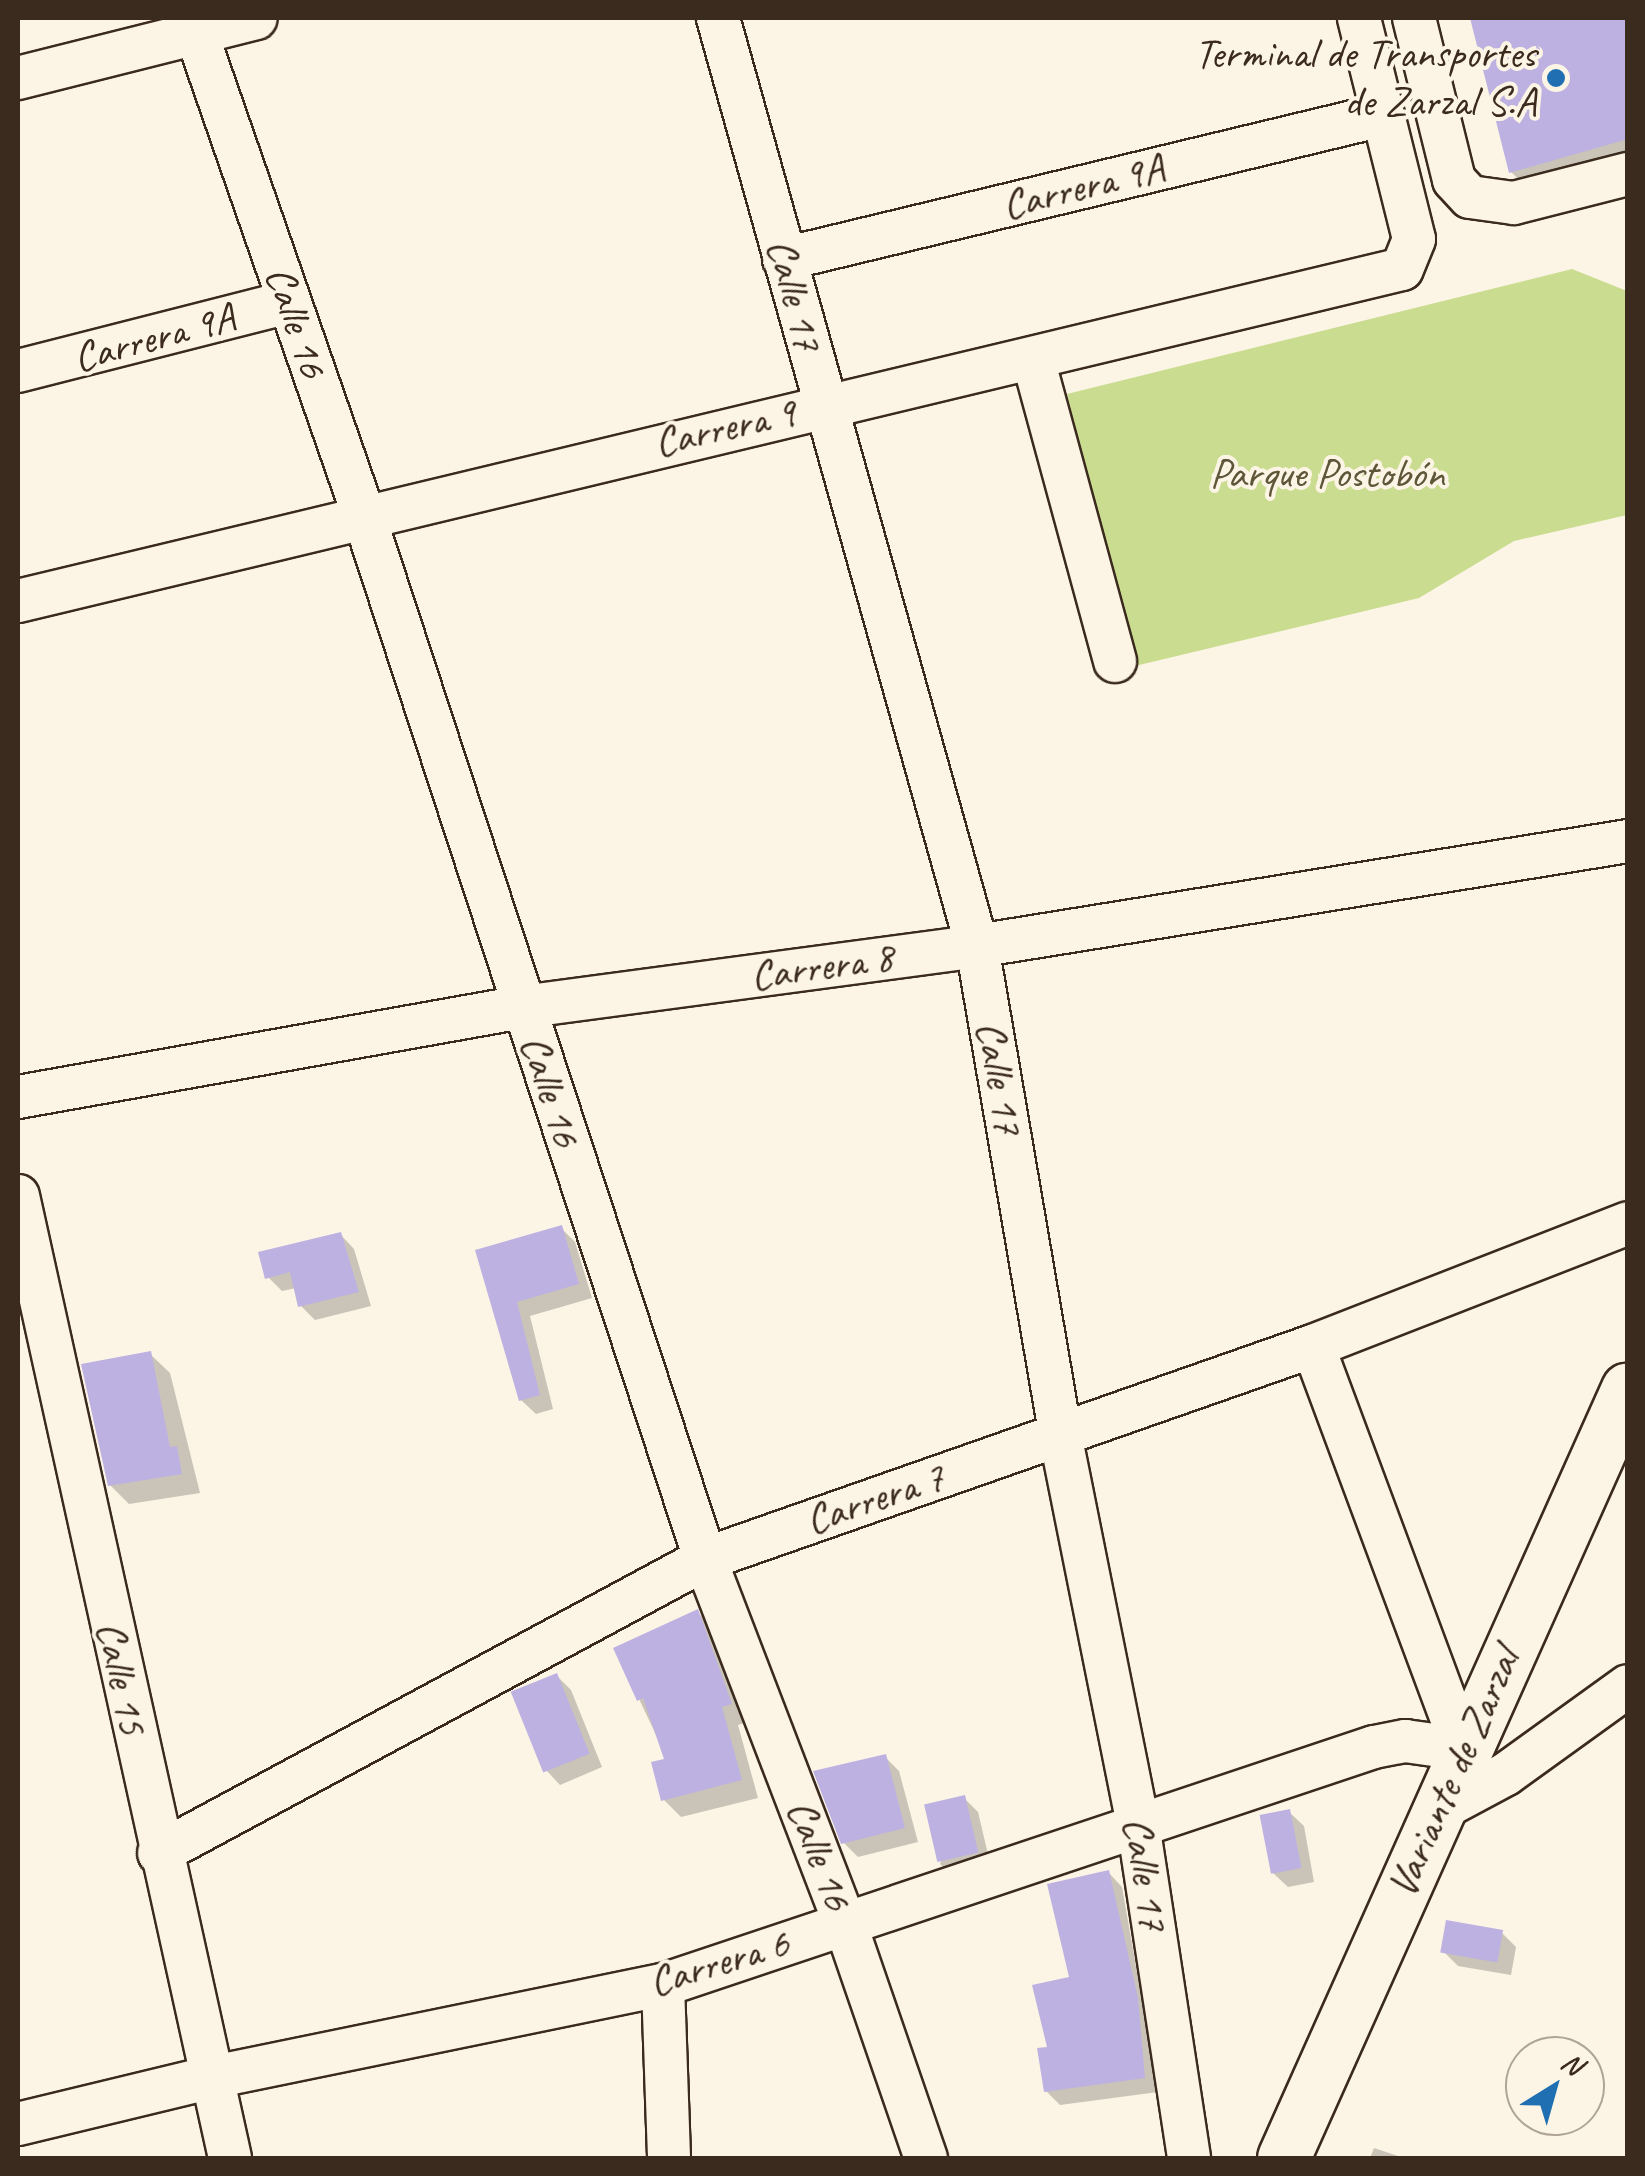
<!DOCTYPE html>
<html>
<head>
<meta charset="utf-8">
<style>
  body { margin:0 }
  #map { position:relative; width:1645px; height:2176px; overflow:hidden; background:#fcf5e5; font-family:Caveat,sans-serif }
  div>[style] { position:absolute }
  .green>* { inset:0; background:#cadc90 }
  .shadow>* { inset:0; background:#0003 }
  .building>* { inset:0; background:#bdb1e2; transform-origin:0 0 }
  .roads { filter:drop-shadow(2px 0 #3b2a1e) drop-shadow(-2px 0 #3b2a1e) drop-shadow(0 2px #3b2a1e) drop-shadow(0 -2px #3b2a1e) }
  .minor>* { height:42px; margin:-21px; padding:0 21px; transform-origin:21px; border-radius:21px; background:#fcf5e5 }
  .major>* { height:52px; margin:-26px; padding:0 26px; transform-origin:26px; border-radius:26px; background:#fcf5e5 }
  .dots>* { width:28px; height:28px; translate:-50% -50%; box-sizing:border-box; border:5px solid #fcf5e5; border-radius:50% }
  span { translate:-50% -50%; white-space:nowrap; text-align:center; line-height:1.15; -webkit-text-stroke:8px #fcf5e5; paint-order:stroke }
  .poi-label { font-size:42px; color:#3b2a1e }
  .right { translate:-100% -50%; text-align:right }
  .street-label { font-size:42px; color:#3b2a1e }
  .park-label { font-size:42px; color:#5f563a }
  .frame { position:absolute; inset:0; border:20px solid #3b2a1e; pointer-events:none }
  .north { position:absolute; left:1505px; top:2036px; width:100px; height:100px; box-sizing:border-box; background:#fcf5e5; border:2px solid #afa495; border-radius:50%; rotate:37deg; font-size:28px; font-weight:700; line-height:40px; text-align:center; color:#3b2a1e }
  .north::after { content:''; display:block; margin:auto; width:35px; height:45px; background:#1f6fb2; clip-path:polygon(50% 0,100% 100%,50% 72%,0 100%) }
</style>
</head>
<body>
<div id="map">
  <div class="green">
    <div style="clip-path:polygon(1572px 269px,1627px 291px,1627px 515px,1514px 541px,1419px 598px,1135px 666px,1067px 394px)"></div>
  </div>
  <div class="shadow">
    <div style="clip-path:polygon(1472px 18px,1628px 18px,1628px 175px,1540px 200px,1511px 172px)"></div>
    <div style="clip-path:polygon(561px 1228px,575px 1242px,592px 1298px,530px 1316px,553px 1409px,536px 1414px,521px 1400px,478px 1252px)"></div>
    <div style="clip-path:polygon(340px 1234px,354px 1249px,371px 1306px,315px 1320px,301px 1306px,296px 1288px,282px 1291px,268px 1277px)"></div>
    <div style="clip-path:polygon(150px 1354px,170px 1373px,200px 1493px,129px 1504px,110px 1485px)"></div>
    <div style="clip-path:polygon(697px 1612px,715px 1630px,748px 1722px,738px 1725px,758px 1798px,681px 1817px,663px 1799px,668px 1760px,639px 1699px)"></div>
    <div style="clip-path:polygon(557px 1676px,571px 1690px,602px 1767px,560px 1785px,546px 1770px)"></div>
    <div style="clip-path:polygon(885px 1757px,899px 1771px,918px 1842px,858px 1857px,844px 1843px)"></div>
    <div style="clip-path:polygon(964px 1798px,978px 1812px,991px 1867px,954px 1878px,940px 1864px)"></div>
    <div style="clip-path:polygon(1289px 1812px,1304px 1826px,1314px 1882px,1288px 1887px,1273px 1873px)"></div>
    <div style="clip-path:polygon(1108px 1872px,1122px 1887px,1158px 2092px,1060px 2105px,1046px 2091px,1050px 2049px)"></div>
    <div style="clip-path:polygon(1502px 1933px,1516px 1947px,1511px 1975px,1458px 1966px,1444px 1952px)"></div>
    <div style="clip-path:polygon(1374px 2148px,1404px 2158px,1370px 2158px)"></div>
  </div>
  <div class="building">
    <div style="clip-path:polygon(1470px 18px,1628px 18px,1628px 139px,1509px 173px)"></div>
    <div style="clip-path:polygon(562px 1225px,579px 1284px,517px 1302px,540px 1395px,519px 1401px,475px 1250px)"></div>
    <div style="clip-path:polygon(341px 1232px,359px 1292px,298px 1307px,290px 1272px,265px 1279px,258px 1252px)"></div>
    <div style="clip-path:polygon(151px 1351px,170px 1447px,177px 1446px,182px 1474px,108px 1486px,81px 1364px)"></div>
    <div style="clip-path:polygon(698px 1609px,732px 1704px,722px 1707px,742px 1780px,661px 1801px,651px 1762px,664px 1759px,643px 1698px,637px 1701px,613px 1648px)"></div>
    <div style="left:557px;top:1673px;width:87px;height:50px;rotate:68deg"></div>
    <div style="clip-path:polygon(886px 1754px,905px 1828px,841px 1844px,813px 1771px)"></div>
    <div style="left:965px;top:1795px;width:59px;height:42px;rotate:77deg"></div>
    <div style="left:1290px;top:1809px;width:60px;height:31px;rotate:79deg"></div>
    <div style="clip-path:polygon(1109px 1870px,1138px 1998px,1145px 2078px,1044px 2092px,1037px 2048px,1047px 2047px,1032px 1985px,1069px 1977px,1047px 1884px)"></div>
    <div style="left:1446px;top:1920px;width:58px;height:33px;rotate:10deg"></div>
  </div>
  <div class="roads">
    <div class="minor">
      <div style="left:191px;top:18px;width:524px;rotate:70.84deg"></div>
      <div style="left:363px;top:513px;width:1100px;rotate:71.89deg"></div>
      <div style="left:705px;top:1559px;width:390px;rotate:69deg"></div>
      <div style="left:845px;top:1923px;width:249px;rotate:71deg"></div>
      <div style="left:718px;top:18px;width:963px;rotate:74.41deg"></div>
      <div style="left:977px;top:946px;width:495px;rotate:80.3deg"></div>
      <div style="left:1060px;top:1434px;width:398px;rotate:78.7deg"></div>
      <div style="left:1138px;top:1824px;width:338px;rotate:81.3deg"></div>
      <div style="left:1414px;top:18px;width:167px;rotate:76.1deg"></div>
      <div style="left:1454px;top:180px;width:23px;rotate:47deg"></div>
      <div style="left:1470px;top:197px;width:44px;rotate:7.8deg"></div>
      <div style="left:1514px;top:203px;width:118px;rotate:-14.3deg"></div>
      <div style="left:18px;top:78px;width:245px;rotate:-14.1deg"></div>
      <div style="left:784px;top:259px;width:615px;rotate:-13.54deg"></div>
      <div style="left:1033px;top:359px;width:313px;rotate:74.8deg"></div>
      <div style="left:18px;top:371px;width:280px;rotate:-14.3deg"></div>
      <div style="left:18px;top:601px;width:1423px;rotate:-13.49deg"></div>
      <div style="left:1402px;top:269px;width:32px;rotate:-68deg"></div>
      <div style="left:1414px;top:239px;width:228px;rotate:-104deg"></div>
      <div style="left:18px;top:1097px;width:512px;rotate:-10.12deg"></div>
      <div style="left:522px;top:1007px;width:459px;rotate:-7.6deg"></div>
      <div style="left:977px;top:946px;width:659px;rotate:-9.16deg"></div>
      <div style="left:18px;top:1196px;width:985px;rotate:77.57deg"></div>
      <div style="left:1437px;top:1811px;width:78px;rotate:-28.2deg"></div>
      <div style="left:1506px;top:1774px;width:150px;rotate:-35.8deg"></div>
      <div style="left:159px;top:1853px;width:620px;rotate:-28.3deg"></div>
      <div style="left:705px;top:1559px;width:644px;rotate:-19.31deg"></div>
      <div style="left:1313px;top:1346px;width:338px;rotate:-21.3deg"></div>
      <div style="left:663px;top:1985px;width:173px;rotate:88deg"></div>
      <div style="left:18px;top:2124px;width:201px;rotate:-13.6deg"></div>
      <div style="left:213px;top:2077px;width:459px;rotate:-11.6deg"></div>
      <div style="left:663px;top:1985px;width:750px;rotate:-18.51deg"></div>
      <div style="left:1374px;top:1747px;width:32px;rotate:-11deg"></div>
      <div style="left:1405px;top:1741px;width:59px;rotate:7.9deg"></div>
      <div style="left:1463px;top:1749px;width:430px;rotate:-110.4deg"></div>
    </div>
    <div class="major">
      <div style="left:1284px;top:2158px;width:842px;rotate:-65.9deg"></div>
    </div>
  </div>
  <div class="dots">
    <div style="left:1556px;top:78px;background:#1f6fb2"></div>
  </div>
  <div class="poi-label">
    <span class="right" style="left:1536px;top:78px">Terminal de Transportes<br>de Zarzal S.A</span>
  </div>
  <div class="street-label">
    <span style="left:1083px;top:187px;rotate:-14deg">Carrera 9A</span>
    <span style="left:794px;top:295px;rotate:75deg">Calle 17</span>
    <span style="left:296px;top:322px;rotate:71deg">Calle 16</span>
    <span style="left:154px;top:338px;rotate:-15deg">Carrera 9A</span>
    <span style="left:725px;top:428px;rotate:-13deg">Carrera 9</span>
    <span style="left:822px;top:967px;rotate:-8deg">Carrera 8</span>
    <span style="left:999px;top:1078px;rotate:80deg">Calle 17</span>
    <span style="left:550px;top:1091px;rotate:72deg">Calle 16</span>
    <span style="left:875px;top:1499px;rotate:-19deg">Carrera 7</span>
    <span style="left:121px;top:1678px;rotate:78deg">Calle 15</span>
    <span style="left:1454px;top:1773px;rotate:-66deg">Variante de Zarzal</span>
    <span style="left:819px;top:1855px;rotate:69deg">Calle 16</span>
    <span style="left:1145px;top:1874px;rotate:81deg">Calle 17</span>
    <span style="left:719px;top:1963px;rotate:-17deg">Carrera 6</span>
  </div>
  <div class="park-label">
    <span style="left:1327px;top:474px">Parque Postobón</span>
  </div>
  <div class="frame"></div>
  <div class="north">N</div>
</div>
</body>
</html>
